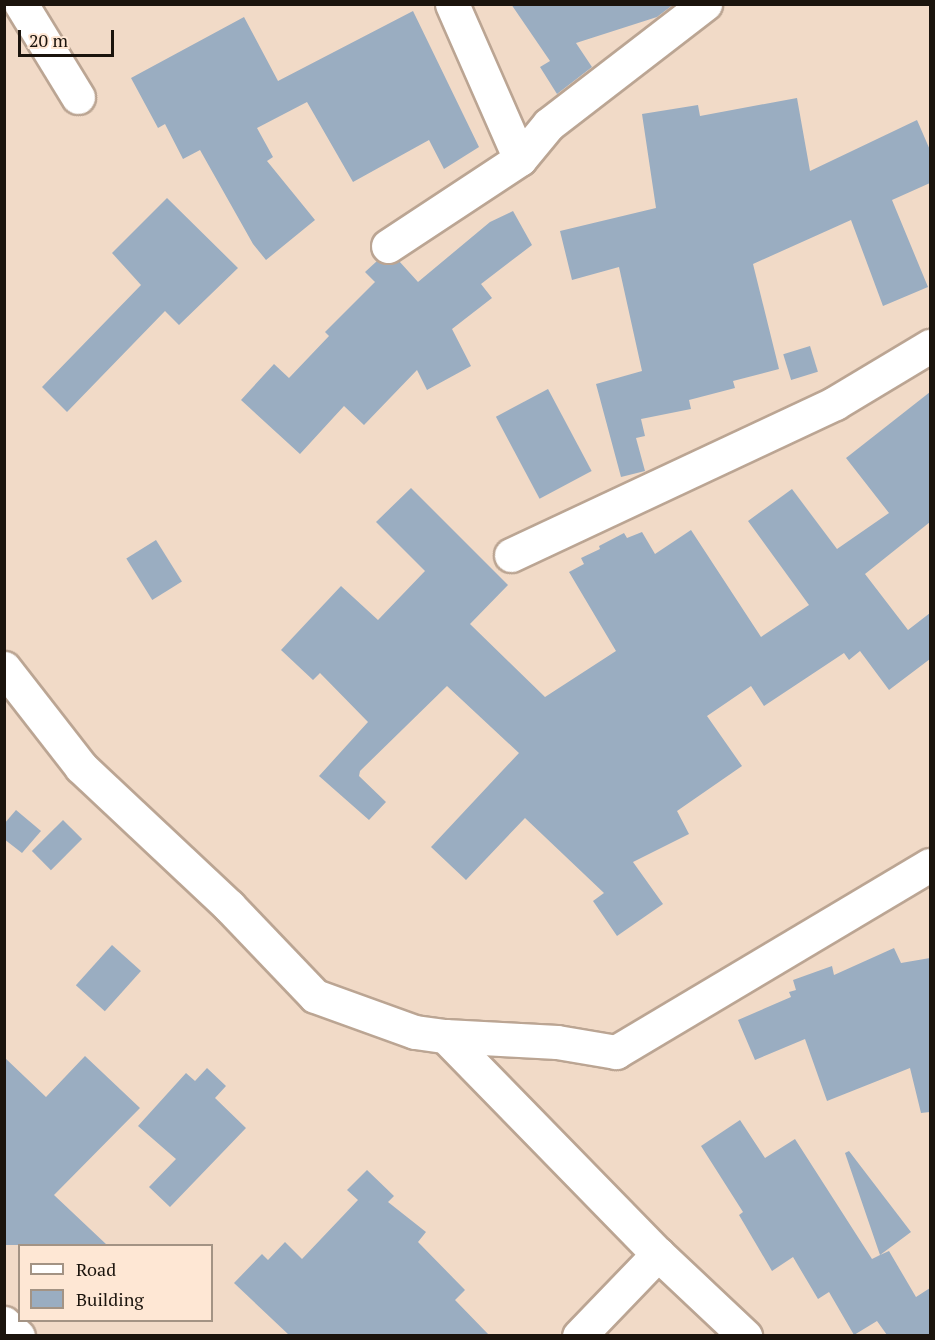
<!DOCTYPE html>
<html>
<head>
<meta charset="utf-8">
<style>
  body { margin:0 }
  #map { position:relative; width:935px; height:1340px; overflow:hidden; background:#f1dac7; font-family:"PT Serif",serif }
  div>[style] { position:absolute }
  .building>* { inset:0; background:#9aadc1; transform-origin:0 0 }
  .roads { filter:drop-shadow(2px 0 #bba593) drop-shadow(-2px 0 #bba593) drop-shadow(0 2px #bba593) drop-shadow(0 -2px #bba593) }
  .minor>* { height:33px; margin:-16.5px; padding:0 16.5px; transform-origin:16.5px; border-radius:16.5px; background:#fff }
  span { translate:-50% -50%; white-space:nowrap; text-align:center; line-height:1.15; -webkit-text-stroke:4.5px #fee7d4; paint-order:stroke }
  .frame { position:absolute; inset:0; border:6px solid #1b140d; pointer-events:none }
  .legend { position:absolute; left:18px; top:1244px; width:195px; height:78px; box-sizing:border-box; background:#fee7d4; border:2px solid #a39384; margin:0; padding:8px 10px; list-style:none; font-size:18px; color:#1b140d }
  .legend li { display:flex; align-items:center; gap:12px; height:30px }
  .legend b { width:30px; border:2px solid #a39384 }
  .scale { position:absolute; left:18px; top:30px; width:96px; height:27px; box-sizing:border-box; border:3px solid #1b140d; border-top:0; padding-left:8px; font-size:18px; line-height:21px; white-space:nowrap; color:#1b140d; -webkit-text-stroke:4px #fee7d4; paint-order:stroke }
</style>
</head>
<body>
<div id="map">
  <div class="building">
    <div style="clip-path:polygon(511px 4px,674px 4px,657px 17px,576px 43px,592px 67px,557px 94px,540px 67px,550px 61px)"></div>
    <div style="clip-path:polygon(413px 11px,479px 147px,444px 169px,429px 140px,353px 182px,307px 102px,257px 128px,273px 157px,267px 161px,315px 220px,266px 260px,253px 244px,200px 150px,183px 159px,165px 124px,158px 128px,131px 78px,244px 17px,278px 81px)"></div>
    <div style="clip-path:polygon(797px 98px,810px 171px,917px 120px,930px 150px,930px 183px,892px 200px,928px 287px,883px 306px,851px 220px,753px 264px,779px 369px,733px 381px,735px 388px,689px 400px,691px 409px,641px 419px,645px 436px,636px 438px,645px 471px,621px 477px,596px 384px,642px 371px,619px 267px,572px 280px,560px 231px,656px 208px,642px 114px,698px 105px,700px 116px)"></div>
    <div style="clip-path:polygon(167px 198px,238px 268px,179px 325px,165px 311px,67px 412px,42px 387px,141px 285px,112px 253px)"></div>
    <div style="clip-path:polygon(513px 211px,532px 245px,481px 284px,492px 298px,452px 329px,471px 366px,427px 390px,417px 370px,364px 425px,344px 406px,300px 454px,241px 400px,274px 364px,289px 378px,329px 336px,325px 332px,375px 282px,365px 272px,377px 261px,389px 265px,399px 261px,418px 282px,490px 222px)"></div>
    <div style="left:810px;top:346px;width:27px;height:28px;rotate:73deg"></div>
    <div style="left:548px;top:389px;width:93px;height:59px;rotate:62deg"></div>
    <div style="clip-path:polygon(930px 392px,930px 522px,865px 574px,908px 630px,930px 613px,930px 659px,889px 690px,860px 651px,849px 660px,844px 653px,764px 706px,751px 686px,707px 716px,742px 766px,677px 811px,689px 834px,633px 862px,663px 904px,617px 936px,593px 901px,604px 893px,525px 818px,466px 880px,431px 847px,519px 753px,447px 686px,360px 771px,359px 776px,386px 802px,369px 820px,319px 776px,368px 722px,320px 673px,313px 680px,281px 650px,341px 586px,378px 620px,425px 571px,376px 522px,411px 488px,508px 585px,470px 624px,545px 697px,616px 651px,569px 572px,584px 564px,581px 558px,600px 549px,599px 546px,624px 533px,627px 538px,642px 532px,655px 554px,691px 530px,761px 637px,809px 605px,748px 521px,792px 489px,837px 549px,889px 513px,846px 458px)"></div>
    <div style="left:156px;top:540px;width:49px;height:35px;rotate:58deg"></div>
    <div style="clip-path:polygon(16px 810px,41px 831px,22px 853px,4px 839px,4px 824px)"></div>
    <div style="left:63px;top:820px;width:27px;height:44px;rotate:45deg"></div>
    <div style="left:112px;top:945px;width:39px;height:54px;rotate:42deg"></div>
    <div style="clip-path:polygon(894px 948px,901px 963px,930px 958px,930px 1112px,921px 1113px,910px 1068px,827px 1101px,805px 1039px,755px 1060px,738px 1020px,791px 997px,789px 992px,796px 990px,793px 980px,832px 966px,834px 975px)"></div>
    <div style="clip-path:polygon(85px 1056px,140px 1108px,54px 1195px,107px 1245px,4px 1245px,4px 1057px,46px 1097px)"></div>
    <div style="clip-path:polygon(207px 1068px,226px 1086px,215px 1098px,246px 1128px,170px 1207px,149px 1187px,176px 1159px,138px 1126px,186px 1073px,195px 1081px)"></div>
    <div style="clip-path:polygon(740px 1120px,765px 1158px,795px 1139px,872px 1259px,880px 1255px,845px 1153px,849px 1151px,911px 1232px,880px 1255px,889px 1251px,916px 1297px,930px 1288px,930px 1335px,887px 1335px,877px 1321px,854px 1335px,829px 1292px,818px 1299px,793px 1257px,772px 1271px,739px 1215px,743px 1212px,701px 1146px)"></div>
    <div style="clip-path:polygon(367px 1170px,394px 1196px,388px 1202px,426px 1232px,418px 1242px,465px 1290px,455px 1300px,489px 1335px,289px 1335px,234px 1283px,262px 1254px,268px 1260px,285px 1242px,302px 1259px,358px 1200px,347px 1190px)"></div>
  </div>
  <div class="roads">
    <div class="minor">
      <div style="left:21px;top:4px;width:109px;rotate:58.5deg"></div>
      <div style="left:452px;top:4px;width:169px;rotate:66.3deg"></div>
      <div style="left:388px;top:246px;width:158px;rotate:-33.4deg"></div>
      <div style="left:520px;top:159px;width:45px;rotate:-50.4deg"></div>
      <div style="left:549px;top:124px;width:197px;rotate:-37.6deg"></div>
      <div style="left:511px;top:555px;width:358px;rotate:-25.1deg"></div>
      <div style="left:835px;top:403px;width:111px;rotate:-31deg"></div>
      <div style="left:4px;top:668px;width:125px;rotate:52.1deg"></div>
      <div style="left:81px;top:767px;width:203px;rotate:43.2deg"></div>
      <div style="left:229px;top:906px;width:124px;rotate:46.3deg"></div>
      <div style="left:315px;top:996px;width:106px;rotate:19.8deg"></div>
      <div style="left:415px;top:1032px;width:30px;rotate:8deg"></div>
      <div style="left:445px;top:1036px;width:305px;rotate:45.7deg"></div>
      <div style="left:658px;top:1254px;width:120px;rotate:43.3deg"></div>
      <div style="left:445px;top:1036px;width:112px;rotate:3.1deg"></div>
      <div style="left:557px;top:1042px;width:60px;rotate:9.6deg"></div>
      <div style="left:616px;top:1052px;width:365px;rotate:-30.8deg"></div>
      <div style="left:4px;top:1323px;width:19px;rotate:43deg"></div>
      <div style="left:579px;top:1336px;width:114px;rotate:-46.1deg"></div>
    </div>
  </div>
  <div class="frame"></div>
  <ul class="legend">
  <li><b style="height:8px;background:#fff"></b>Road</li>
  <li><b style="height:16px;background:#9aadc1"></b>Building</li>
  </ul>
  <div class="scale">20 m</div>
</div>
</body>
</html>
